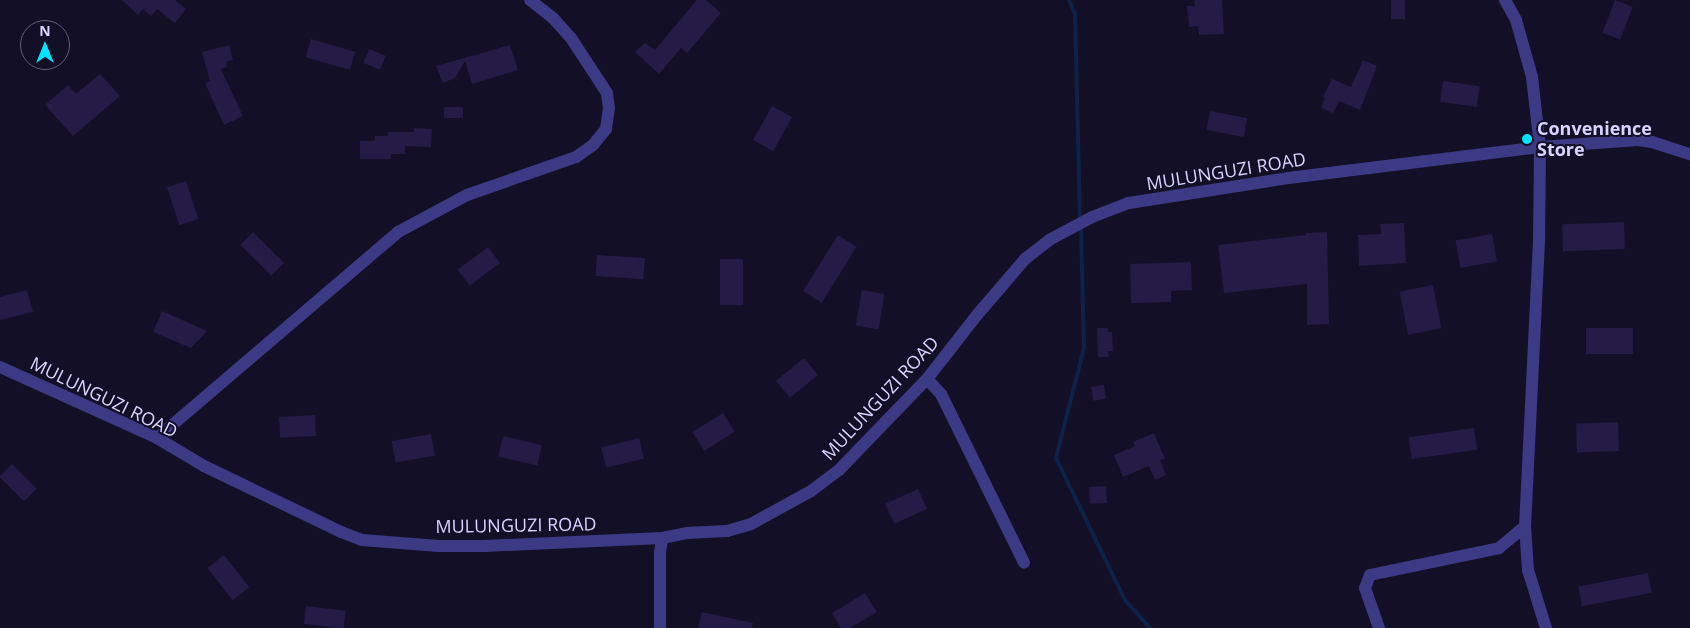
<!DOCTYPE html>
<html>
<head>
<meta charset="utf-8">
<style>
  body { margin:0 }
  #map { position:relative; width:1690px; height:628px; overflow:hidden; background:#130f26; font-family:"Open Sans",sans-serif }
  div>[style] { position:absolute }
  .stream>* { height:4px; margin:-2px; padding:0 2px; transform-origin:2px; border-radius:2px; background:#0c2248 }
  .building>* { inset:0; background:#241b47; transform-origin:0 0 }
  .street>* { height:12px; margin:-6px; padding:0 6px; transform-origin:6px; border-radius:6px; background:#3d3a85 }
  .dots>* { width:14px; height:14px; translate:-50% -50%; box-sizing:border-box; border:2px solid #130f26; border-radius:50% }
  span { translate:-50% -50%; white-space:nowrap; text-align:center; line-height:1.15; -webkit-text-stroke:4px #130f26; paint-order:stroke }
  .poi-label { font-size:18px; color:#d9d4ff; font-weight:700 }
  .left { translate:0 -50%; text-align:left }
  .street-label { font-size:18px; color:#d9d4ff }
  .north { position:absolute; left:20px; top:20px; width:50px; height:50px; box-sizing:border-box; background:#130f26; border:1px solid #625e7d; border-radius:50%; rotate:0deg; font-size:14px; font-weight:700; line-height:20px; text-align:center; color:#d9d4ff }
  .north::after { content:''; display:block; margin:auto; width:18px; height:22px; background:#00e5ff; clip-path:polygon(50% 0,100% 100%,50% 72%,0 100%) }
</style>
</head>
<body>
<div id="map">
  <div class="stream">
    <div style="left:1069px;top:0;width:15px;rotate:67deg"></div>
    <div style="left:1075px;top:14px;width:205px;rotate:88.6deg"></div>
    <div style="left:1081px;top:226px;width:122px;rotate:88.6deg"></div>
    <div style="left:1084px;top:348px;width:114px;rotate:104.3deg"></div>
    <div style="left:1056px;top:458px;width:158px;rotate:64.1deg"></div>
    <div style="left:1125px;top:600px;width:38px;rotate:48deg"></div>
  </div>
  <div class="building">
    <div style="clip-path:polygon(122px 0,175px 0,186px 9px,175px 23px,157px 9px,151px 16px,143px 9px,138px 15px)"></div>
    <div style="clip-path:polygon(697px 0,706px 0,721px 13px,687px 53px,681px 48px,659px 74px,635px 52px,645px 43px,655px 50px)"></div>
    <div style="clip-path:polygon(1194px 0,1222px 0,1224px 34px,1199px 35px,1198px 26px,1189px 27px,1187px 6px,1195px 6px)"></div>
    <div style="left:1391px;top:0;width:14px;height:19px"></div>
    <div style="left:1615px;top:0;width:19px;height:35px;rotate:21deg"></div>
    <div style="left:311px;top:39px;width:46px;height:19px;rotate:16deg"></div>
    <div style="clip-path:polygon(229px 45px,233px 60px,226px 62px,227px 67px,221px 69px,243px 116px,224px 125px,205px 83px,210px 81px,202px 52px)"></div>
    <div style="clip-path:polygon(510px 45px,518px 70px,472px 84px,465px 61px,455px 78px,443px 83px,436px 66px)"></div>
    <div style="left:369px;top:49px;width:18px;height:15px;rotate:22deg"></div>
    <div style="clip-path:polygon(1363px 60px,1377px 66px,1360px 110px,1339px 101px,1333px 113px,1321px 108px,1325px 98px,1323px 97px,1332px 79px,1351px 87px)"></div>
    <div style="clip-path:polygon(100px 74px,120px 96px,73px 136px,45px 105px,68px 85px,76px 94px)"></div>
    <div style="left:1443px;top:81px;width:37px;height:21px;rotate:8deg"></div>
    <div style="left:772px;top:106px;width:23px;height:39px;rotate:29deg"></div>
    <div style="left:444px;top:107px;width:19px;height:11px"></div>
    <div style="left:1210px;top:111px;width:38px;height:19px;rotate:11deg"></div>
    <div style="clip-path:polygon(414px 128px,432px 129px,431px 147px,405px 146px,405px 154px,391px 154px,391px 159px,360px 159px,360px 141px,375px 141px,375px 136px,388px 136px,388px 132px,414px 132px)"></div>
    <div style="left:186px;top:181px;width:40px;height:20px;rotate:72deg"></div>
    <div style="left:1624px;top:222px;width:27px;height:62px;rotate:88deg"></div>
    <div style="clip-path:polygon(1404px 223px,1406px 263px,1359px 266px,1358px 235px,1381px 234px,1380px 224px)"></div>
    <div style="left:253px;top:232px;width:44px;height:18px;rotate:45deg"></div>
    <div style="clip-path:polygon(1327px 232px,1329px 324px,1307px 325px,1307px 284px,1224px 293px,1218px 245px,1306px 235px,1306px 233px)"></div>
    <div style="left:1492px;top:234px;width:28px;height:37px;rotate:80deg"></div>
    <div style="left:838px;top:235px;width:22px;height:66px;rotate:32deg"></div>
    <div style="left:488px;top:247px;width:20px;height:38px;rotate:53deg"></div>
    <div style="left:597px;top:255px;width:48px;height:21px;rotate:4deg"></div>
    <div style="left:720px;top:259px;width:23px;height:46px"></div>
    <div style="clip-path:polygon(1191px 262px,1192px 290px,1171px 291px,1171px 302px,1131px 303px,1130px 264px)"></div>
    <div style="left:1433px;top:285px;width:44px;height:34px;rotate:79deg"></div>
    <div style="clip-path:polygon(27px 290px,33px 312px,0 320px,0 297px)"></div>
    <div style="left:862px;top:290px;width:23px;height:36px;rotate:10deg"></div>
    <div style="clip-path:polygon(162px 311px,207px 331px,191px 348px,153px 332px)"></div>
    <div style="clip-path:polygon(1097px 328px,1108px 328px,1108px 332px,1112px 332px,1113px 351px,1108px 351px,1109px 357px,1098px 357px)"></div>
    <div style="left:1586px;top:328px;width:47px;height:26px"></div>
    <div style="left:804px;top:358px;width:22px;height:36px;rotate:51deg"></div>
    <div style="left:1104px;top:385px;width:14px;height:13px;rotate:82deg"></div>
    <div style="left:723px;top:413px;width:22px;height:36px;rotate:58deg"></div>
    <div style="left:315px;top:415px;width:21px;height:36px;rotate:87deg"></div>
    <div style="left:1618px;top:422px;width:29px;height:42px;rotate:88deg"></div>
    <div style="left:1474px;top:428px;width:22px;height:66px;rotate:82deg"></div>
    <div style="clip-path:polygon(1154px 433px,1165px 459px,1160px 460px,1166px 475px,1155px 480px,1149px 466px,1123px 477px,1114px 455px,1135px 446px,1133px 442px)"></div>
    <div style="left:431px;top:434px;width:22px;height:40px;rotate:80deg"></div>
    <div style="left:503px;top:436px;width:40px;height:21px;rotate:13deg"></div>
    <div style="left:639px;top:438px;width:21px;height:39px;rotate:76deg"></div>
    <div style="left:12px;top:464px;width:35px;height:18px;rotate:45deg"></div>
    <div style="left:1106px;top:486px;width:17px;height:17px;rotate:87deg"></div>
    <div style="left:918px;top:489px;width:22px;height:36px;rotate:66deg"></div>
    <div style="left:224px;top:555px;width:41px;height:21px;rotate:52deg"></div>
    <div style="left:1648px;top:573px;width:20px;height:71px;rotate:79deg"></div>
    <div style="clip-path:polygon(865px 593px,877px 612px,850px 628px,841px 628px,832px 613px)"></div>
    <div style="left:306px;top:606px;width:40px;height:18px;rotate:7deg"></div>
    <div style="clip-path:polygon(702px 612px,753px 623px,752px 628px,698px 628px)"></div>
  </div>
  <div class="street">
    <div style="left:1505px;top:0;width:23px;rotate:61deg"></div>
    <div style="left:1516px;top:20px;width:59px;rotate:74.3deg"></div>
    <div style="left:1532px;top:77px;width:70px;rotate:83.5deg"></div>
    <div style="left:1540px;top:147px;width:94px;rotate:90.6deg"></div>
    <div style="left:1539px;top:241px;width:285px;rotate:92.8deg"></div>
    <div style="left:1525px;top:526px;width:44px;rotate:86.1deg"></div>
    <div style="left:1528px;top:570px;width:61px;rotate:72.8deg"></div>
    <div style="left:0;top:367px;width:172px;rotate:24.3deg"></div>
    <div style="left:157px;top:438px;width:55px;rotate:30.8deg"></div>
    <div style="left:204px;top:466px;width:152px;rotate:25.7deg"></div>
    <div style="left:341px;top:532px;width:22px;rotate:21deg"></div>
    <div style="left:362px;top:540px;width:77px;rotate:4.5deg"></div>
    <div style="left:439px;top:546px;width:45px"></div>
    <div style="left:484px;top:546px;width:178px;rotate:-2.6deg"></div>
    <div style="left:662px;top:538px;width:25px;rotate:-11deg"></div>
    <div style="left:687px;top:533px;width:40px;rotate:-2.9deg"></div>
    <div style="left:727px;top:531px;width:25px;rotate:-16deg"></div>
    <div style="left:751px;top:524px;width:68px;rotate:-28.8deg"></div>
    <div style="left:811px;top:491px;width:35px;rotate:-37deg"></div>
    <div style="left:839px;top:470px;width:127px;rotate:-46deg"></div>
    <div style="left:927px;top:379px;width:81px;rotate:-52deg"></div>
    <div style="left:977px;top:315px;width:74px;rotate:-49.4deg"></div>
    <div style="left:1025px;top:259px;width:31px;rotate:-38deg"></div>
    <div style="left:1049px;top:240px;width:49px;rotate:-28.1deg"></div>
    <div style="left:1092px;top:217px;width:40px;rotate:-21deg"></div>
    <div style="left:1129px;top:203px;width:161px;rotate:-8.9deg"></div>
    <div style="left:1288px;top:178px;width:254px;rotate:-7deg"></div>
    <div style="left:1540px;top:147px;width:98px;rotate:-4.1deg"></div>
    <div style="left:1638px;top:140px;width:14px;rotate:8deg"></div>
    <div style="left:1652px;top:142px;width:40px;rotate:18deg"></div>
    <div style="left:927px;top:379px;width:21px;rotate:47deg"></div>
    <div style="left:941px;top:394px;width:188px;rotate:63.8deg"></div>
    <div style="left:157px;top:438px;width:317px;rotate:-40.5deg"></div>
    <div style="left:398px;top:232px;width:78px;rotate:-28.2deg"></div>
    <div style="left:467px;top:195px;width:115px;rotate:-19.2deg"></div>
    <div style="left:576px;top:157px;width:21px;rotate:-35deg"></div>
    <div style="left:593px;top:145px;width:21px;rotate:-51deg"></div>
    <div style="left:606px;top:129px;width:21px;rotate:-82deg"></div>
    <div style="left:609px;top:108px;width:15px;rotate:-98deg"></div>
    <div style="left:607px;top:93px;width:66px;rotate:-123.2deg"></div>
    <div style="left:571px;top:38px;width:27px;rotate:-132deg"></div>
    <div style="left:553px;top:18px;width:29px;rotate:-142deg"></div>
    <div style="left:660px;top:628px;width:75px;rotate:-90deg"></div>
    <div style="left:660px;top:553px;width:15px;rotate:-82deg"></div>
    <div style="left:1379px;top:628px;width:42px;rotate:-109.3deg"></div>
    <div style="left:1365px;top:588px;width:14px;rotate:-69deg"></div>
    <div style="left:1370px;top:575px;width:132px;rotate:-11.8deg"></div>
    <div style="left:1499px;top:548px;width:34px;rotate:-40deg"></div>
  </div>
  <div class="dots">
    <div style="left:1527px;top:139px;background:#00e5ff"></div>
  </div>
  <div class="poi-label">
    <span class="left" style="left:1537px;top:139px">Convenience<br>Store</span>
  </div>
  <div class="street-label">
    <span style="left:1226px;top:171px;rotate:-9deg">MULUNGUZI ROAD</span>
    <span style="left:104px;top:397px;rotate:26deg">MULUNGUZI ROAD</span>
    <span style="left:880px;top:398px;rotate:-47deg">MULUNGUZI ROAD</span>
    <span style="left:516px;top:525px;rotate:-1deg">MULUNGUZI ROAD</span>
  </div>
  <div class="north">N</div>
</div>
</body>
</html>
